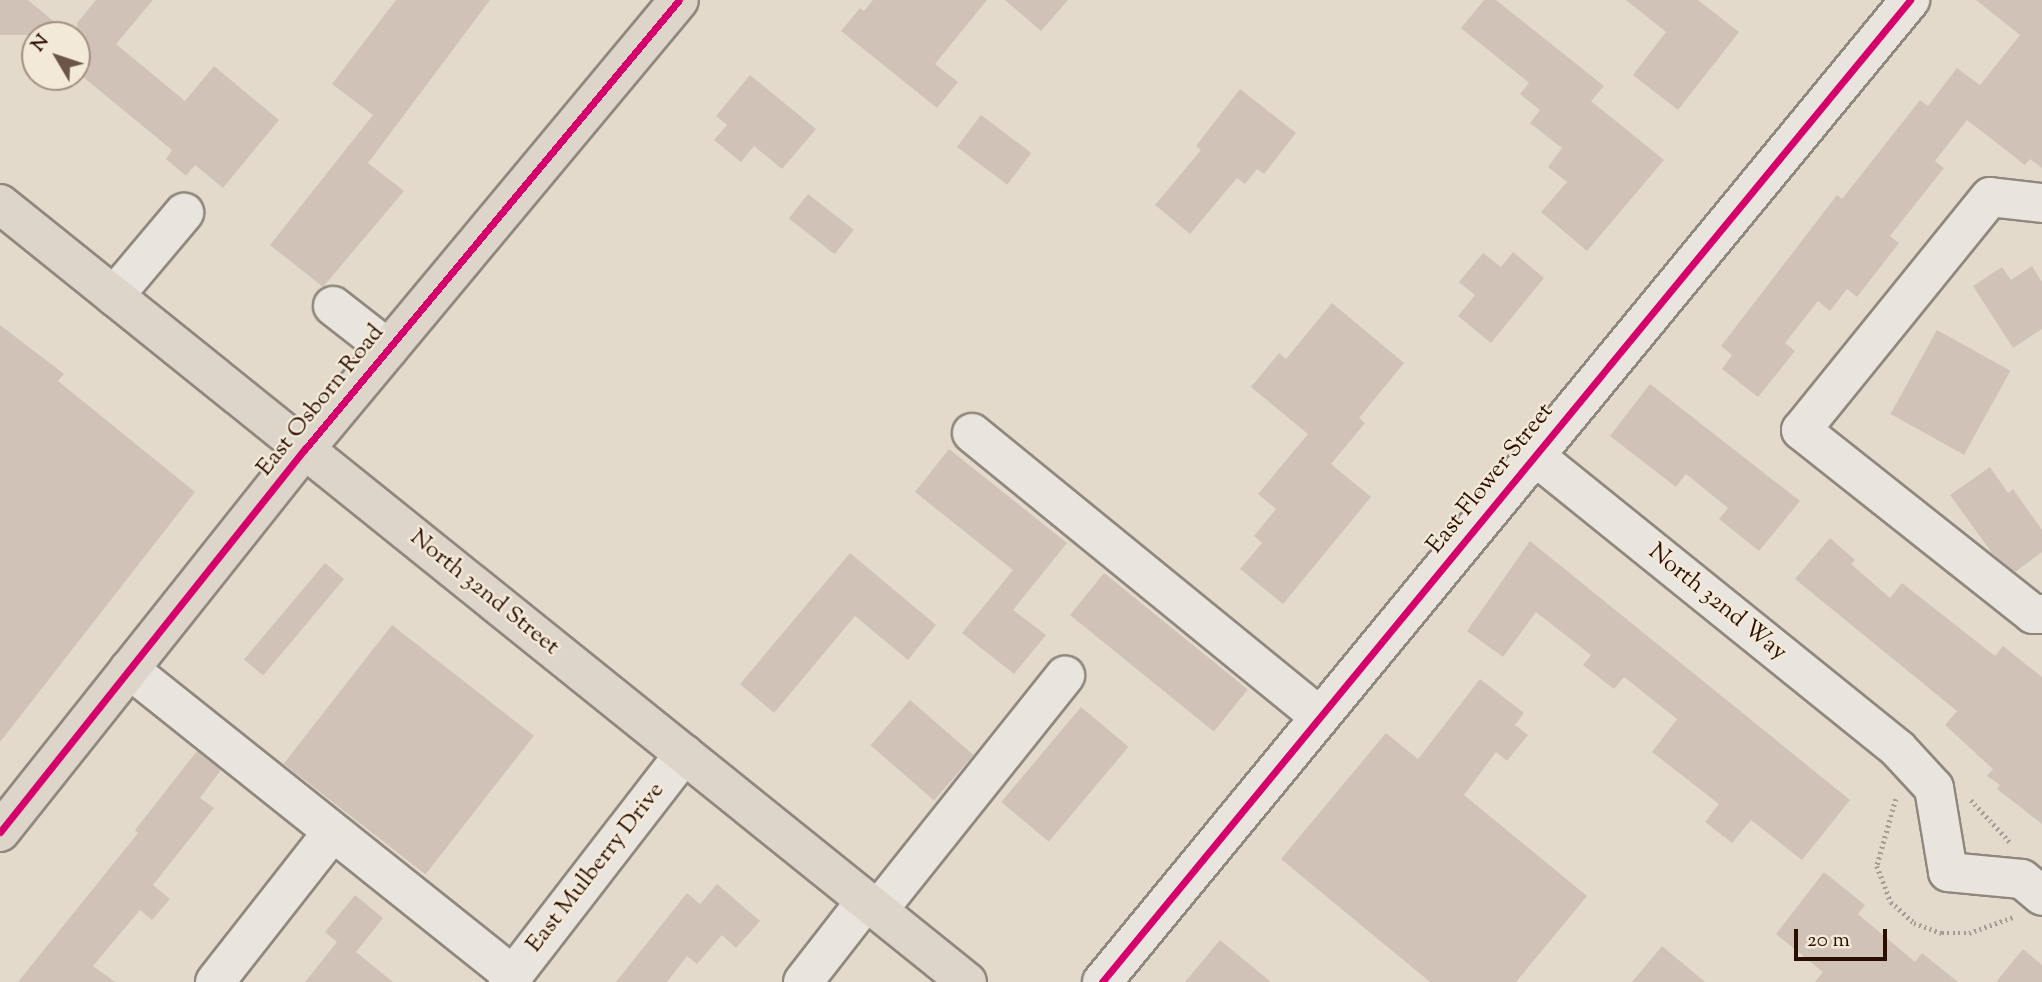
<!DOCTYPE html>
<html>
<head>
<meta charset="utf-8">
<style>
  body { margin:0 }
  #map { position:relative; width:2042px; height:982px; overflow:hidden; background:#e3dacc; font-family:"Sorts Mill Goudy",serif }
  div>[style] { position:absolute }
  .building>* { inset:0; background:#d0c2b7; transform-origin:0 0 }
  .path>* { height:4.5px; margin-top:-2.25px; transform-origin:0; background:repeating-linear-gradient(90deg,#a39d96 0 2px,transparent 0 5.5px) }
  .roads { filter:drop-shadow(2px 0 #90887e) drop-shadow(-2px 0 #90887e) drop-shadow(0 2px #90887e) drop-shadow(0 -2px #90887e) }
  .minor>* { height:38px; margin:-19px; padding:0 19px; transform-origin:19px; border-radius:19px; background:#e9e5de }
  .major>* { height:38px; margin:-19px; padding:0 19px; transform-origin:19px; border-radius:19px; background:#ddd5c9 }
  .cycleway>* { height:7px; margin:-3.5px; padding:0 3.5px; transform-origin:3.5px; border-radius:3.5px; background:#d6006c }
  span { translate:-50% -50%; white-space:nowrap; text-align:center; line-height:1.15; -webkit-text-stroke:5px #f3e9d8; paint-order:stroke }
  .street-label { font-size:24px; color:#2a0e01 }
  .north { position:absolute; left:21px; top:21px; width:70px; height:70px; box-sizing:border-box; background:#f3e9d8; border:2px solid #a39182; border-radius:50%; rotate:309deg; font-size:19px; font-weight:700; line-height:28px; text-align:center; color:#2a0e01 }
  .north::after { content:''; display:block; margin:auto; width:24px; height:32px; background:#6b5548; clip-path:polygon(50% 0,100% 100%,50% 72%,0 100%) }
  .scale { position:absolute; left:1794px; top:929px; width:93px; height:32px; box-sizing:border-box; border:4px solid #2a0e01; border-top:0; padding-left:9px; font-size:21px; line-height:24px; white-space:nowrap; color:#2a0e01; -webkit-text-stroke:5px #f3e9d8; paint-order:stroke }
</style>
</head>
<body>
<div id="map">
  <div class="building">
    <div style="clip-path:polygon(0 0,28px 0,70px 35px,0 35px)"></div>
    <div style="clip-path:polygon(96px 0,153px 0,116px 44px,185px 101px,214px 66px,279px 120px,223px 188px,195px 165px,186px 176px,166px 159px,172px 150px,77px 72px,77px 23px)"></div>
    <div style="clip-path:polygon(396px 0,490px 0,368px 163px,404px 191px,323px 287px,270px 245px,373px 115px,332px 84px)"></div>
    <div style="clip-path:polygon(873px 0,987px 0,935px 64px,958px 82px,937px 108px,841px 31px,860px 8px,864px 11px)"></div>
    <div style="clip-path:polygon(1005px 0,1068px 0,1041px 31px)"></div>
    <div style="clip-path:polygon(1484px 0,1496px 0,1604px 86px,1591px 101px,1664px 160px,1587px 251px,1541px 212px,1567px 182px,1548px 167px,1562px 148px,1530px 123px,1540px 110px,1520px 94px,1529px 83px,1461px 28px)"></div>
    <div style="clip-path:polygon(1626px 0,1698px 0,1739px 32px,1678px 110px,1633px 75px,1666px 32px)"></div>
    <div style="clip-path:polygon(1976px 0,2042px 0,2042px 168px,2030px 159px,2025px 165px,1967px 120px,1935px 161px,1944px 168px,1890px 236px,1899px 243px,1857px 297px,1847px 289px,1830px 311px,1818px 301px,1785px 343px,1795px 351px,1758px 397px,1722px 369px,1732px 355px,1721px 346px,1837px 195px,1842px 199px,1920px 100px,1928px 106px,1957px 68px,1980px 85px,2020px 35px)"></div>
    <div style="clip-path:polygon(750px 75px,816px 129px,782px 169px,754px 146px,741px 162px,714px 140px,727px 125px,716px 116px)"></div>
    <div style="clip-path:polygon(1240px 89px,1296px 133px,1264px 174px,1257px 169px,1245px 184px,1237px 178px,1190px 234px,1155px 205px,1201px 150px,1196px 146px)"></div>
    <div style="left:981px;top:115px;width:63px;height:40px;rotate:37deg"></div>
    <div style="left:808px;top:194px;width:58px;height:31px;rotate:38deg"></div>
    <div style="clip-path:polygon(1513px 252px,1544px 278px,1491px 343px,1458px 316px,1475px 295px,1459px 282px,1483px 253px,1501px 267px)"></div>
    <div style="clip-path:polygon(2032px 266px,2042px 282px,2042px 329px,2013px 348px,1973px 286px,2002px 267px,2011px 280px)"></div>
    <div style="clip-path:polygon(1332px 303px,1404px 363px,1359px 418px,1365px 423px,1331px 464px,1371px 497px,1283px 604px,1240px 569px,1262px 543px,1254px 536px,1276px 509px,1258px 494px,1308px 434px,1251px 387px,1279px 353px,1286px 359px)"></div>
    <div style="clip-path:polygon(0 325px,64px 374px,58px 381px,195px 492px,0 742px)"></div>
    <div style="left:1937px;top:330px;width:84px;height:96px;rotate:29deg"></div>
    <div style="clip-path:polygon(1650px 384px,1800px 501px,1759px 551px,1719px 519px,1728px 508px,1686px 474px,1676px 487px,1610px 436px)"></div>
    <div style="clip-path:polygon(949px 449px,1067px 543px,1013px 610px,1046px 635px,1014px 674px,962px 633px,1013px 570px,915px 492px)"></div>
    <div style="clip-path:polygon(1990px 467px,2008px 493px,2013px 489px,2042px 530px,2042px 552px,2015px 572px,1992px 553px,1950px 495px)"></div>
    <div style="clip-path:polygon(1830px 538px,1855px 560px,1851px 564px,1890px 598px,1902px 583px,1995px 656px,2003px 646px,2042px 677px,2042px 824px,1997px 789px,2000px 785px,1987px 776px,1993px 769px,1945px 725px,1957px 711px,1795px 579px)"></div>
    <div style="clip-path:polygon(1530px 541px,1850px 800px,1802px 860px,1751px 820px,1732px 843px,1705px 822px,1719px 804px,1652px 752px,1677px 719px,1624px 677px,1614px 689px,1583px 665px,1591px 655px,1536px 612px,1503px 657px,1467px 631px)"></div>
    <div style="clip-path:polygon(850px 553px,936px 625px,908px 660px,855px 616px,774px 713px,740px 684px)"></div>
    <div style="left:325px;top:563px;width:25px;height:126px;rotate:40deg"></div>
    <div style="left:1104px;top:573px;width:185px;height:54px;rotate:39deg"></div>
    <div style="left:392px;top:625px;width:180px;height:176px;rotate:38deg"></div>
    <div style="clip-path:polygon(1480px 679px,1524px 713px,1515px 725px,1528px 735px,1507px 761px,1496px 752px,1464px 795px,1587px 896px,1516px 982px,1430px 982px,1281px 859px,1386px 733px,1418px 759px)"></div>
    <div style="left:910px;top:700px;width:84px;height:60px;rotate:41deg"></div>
    <div style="left:1081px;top:707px;width:62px;height:124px;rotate:40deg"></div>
    <div style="clip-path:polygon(197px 751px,221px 770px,200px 798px,214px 808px,153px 885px,170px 899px,152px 920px,140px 910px,93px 966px,115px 982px,18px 982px,138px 833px,135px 830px)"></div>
    <div style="clip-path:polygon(1824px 872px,1865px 905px,1858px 914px,1915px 962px,1922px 953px,1958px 982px,1815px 982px,1823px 972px,1776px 934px)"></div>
    <div style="clip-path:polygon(717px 884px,760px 921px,736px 948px,722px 935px,697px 964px,687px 956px,667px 982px,616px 982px,687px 893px,700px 904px)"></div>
    <div style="clip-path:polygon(355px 895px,383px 918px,356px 952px,393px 982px,305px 982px,337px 942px,325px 932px)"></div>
    <div style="clip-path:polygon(1220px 940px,1271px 982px,1185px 982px)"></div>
    <div style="clip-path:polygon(1662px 946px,1705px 982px,1632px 982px)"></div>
    <div style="clip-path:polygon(2023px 949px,2042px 965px,2042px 982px,1996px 982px)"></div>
  </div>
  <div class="path">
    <div style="left:1896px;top:799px;width:70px;rotate:105.8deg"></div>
    <div style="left:1877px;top:866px;width:39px;rotate:69deg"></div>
    <div style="left:1891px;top:902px;width:31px;rotate:42deg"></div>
    <div style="left:1914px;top:923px;width:30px;rotate:20deg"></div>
    <div style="left:1942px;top:933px;width:27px"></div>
    <div style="left:1969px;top:933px;width:47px;rotate:-20deg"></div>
    <div style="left:1971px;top:800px;width:57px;rotate:47.1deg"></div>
  </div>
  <div class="roads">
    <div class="minor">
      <div style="left:2042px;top:203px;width:52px;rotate:-173.4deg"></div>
      <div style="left:1990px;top:197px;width:300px;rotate:129deg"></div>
      <div style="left:1801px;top:430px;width:296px;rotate:38.4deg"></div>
      <div style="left:2033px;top:614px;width:9px"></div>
      <div style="left:114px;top:296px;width:109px;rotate:-49.9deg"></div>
      <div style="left:333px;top:306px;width:70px;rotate:38deg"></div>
      <div style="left:972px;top:433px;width:449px;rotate:39.2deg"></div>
      <div style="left:1535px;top:456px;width:466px;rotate:38.9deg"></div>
      <div style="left:1898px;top:749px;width:53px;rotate:47.3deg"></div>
      <div style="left:1934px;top:788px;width:85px;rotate:80.5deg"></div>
      <div style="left:1948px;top:872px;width:74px;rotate:5.4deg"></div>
      <div style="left:2022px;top:879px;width:26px;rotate:40deg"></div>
      <div style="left:129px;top:669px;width:491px;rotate:38.6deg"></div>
      <div style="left:878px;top:910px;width:300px;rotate:-51.4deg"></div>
      <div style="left:215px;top:982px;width:189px;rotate:-51.9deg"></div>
      <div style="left:508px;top:982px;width:288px;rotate:-52.3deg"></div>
      <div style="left:803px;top:982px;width:103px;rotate:-52.1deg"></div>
      <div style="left:1102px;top:982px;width:1272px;rotate:-50.55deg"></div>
    </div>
    <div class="major">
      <div style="left:0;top:204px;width:1241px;rotate:38.82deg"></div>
      <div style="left:0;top:832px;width:490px;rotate:-51.5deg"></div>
      <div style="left:305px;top:449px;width:584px;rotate:-50.21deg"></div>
    </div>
  </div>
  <div class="cycleway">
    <div style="left:0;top:832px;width:490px;rotate:-51.5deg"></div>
    <div style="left:305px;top:449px;width:584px;rotate:-50.21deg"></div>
    <div style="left:1102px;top:982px;width:1272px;rotate:-50.55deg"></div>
  </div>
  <div class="street-label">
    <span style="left:321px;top:401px;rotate:-51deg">East Osborn Road</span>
    <span style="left:1491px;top:479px;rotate:-51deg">East Flower Street</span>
    <span style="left:484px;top:593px;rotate:39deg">North 32nd Street</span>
    <span style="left:1717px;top:603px;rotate:39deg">North 32nd Way</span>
    <span style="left:596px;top:868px;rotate:-52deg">East Mulberry Drive</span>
  </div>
  <div class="north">N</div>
  <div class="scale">20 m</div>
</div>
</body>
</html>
